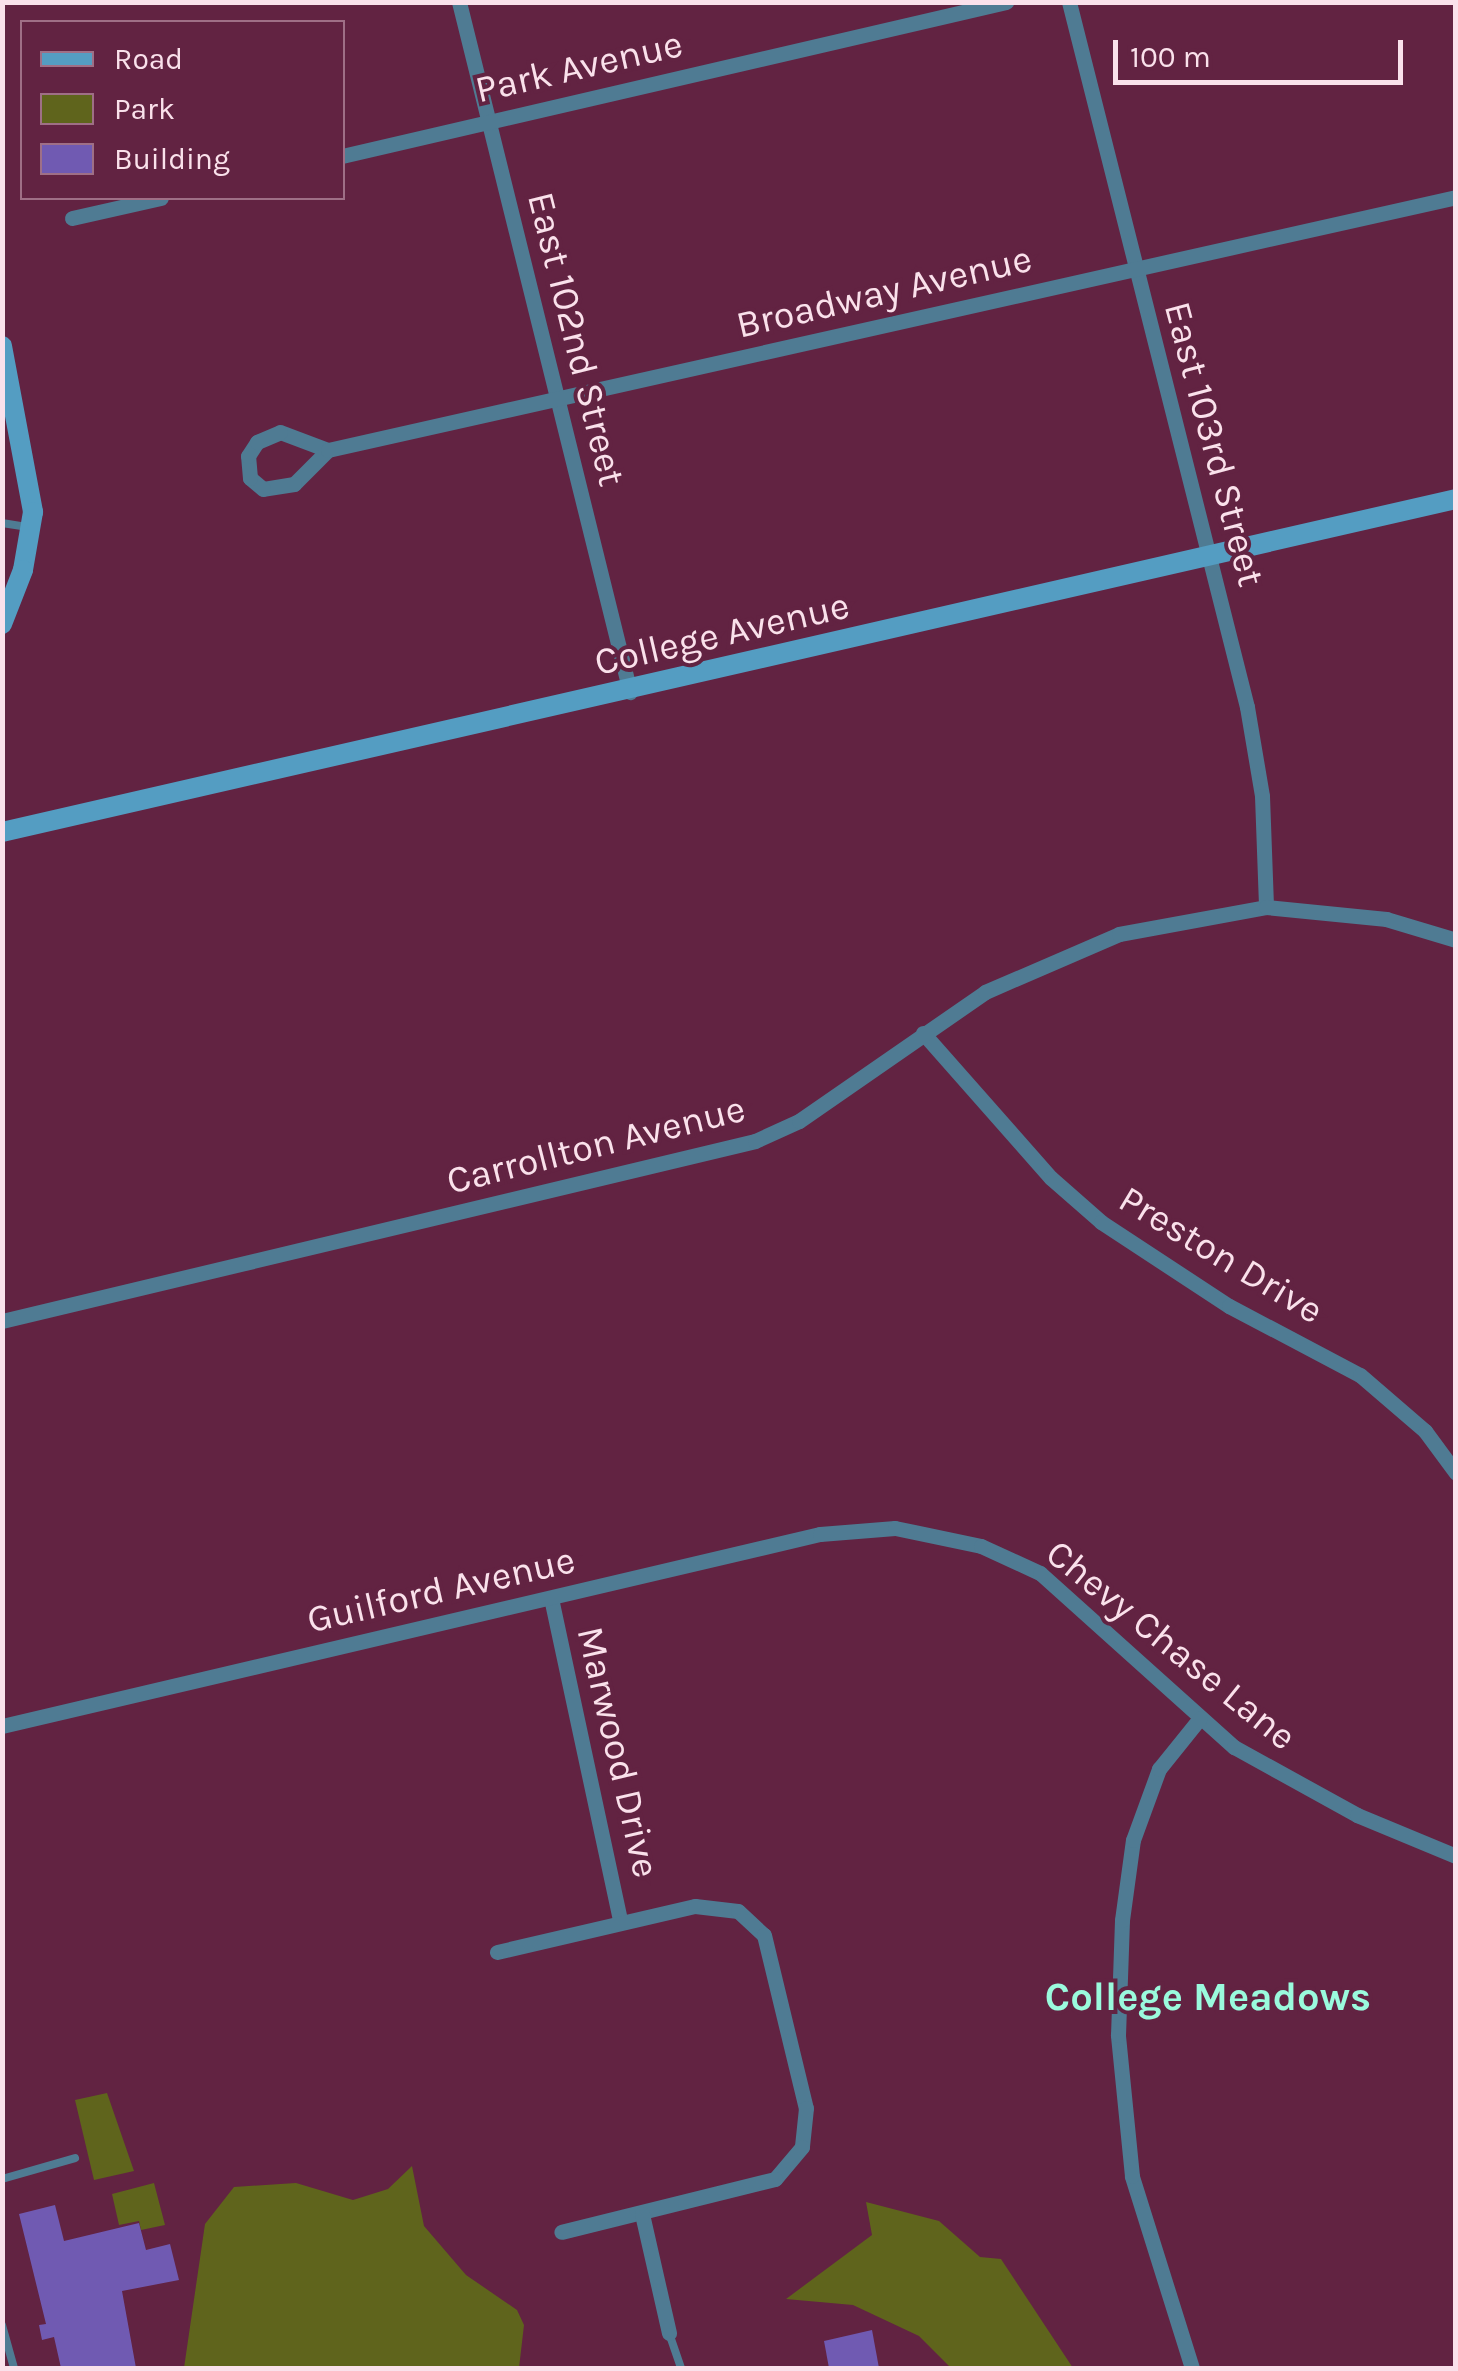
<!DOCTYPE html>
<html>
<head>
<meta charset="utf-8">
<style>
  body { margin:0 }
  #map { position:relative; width:1458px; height:2371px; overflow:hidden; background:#622342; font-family:Karla,sans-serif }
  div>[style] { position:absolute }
  .green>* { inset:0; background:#5f641c }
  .building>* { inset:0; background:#705ab2 }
  .service>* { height:8px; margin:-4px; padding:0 4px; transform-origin:4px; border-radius:4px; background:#4f7b93 }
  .minor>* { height:15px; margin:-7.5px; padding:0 7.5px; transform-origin:7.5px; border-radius:7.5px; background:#4f7b93 }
  .secondary>* { height:20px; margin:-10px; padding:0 10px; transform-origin:10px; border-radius:10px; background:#549dc2 }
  span { translate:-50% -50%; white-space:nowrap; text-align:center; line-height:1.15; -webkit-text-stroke:8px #622342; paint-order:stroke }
  .street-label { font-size:38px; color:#fae1eb }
  .neighbourhood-label { font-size:40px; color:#9afadd; font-weight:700 }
  .frame { position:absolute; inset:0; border:5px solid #fae1eb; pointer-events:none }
  .legend { position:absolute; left:20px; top:20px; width:325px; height:180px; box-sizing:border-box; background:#622342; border:2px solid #9f6f86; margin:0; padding:12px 18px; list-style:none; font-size:30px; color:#fae1eb }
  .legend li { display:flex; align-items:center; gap:20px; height:50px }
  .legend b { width:50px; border:2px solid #9f6f86 }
  .scale { position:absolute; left:1113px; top:40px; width:290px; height:45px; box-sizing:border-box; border:5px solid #fae1eb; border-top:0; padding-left:12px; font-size:30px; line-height:35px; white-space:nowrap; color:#fae1eb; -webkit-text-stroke:8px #622342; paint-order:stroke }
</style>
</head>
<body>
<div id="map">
  <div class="green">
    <div style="clip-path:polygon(107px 2093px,134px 2171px,94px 2180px,75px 2100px)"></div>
    <div style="clip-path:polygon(412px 2166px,424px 2226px,466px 2275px,517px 2310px,524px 2325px,519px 2368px,184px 2368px,205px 2224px,234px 2187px,296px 2183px,353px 2200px,388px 2189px)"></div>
    <div style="clip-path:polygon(154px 2183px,165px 2225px,141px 2230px,139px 2221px,119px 2225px,112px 2194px)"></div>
    <div style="clip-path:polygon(866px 2202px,939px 2221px,980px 2257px,1001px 2259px,1073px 2368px,951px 2368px,919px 2336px,853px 2305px,786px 2299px,872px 2235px)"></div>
  </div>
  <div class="building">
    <div style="clip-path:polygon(55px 2205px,64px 2241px,139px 2223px,146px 2250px,170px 2244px,179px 2280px,122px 2291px,136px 2368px,61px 2368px,54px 2337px,42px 2340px,39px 2325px,46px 2324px,19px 2214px)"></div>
    <div style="clip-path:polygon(872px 2330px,879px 2368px,829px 2368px,824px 2341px)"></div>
  </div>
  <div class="service">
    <div style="left:2px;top:523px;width:25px;rotate:9deg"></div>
    <div style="left:2px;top:2179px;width:76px;rotate:-16deg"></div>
    <div style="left:2px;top:2325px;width:45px;rotate:74.4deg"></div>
    <div style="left:669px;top:2333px;width:37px;rotate:71deg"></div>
  </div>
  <div class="minor">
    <div style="left:459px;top:2px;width:711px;rotate:76.08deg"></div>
    <div style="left:1069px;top:2px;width:727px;rotate:75.83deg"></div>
    <div style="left:1247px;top:707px;width:90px;rotate:80.4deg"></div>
    <div style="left:1262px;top:796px;width:111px;rotate:87.9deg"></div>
    <div style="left:342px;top:156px;width:682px;rotate:-13.06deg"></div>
    <div style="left:72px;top:218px;width:91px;rotate:-12.7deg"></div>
    <div style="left:280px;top:432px;width:51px;rotate:20.6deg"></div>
    <div style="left:328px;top:450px;width:48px;rotate:135deg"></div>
    <div style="left:294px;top:484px;width:31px;rotate:171deg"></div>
    <div style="left:263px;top:489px;width:17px;rotate:-140deg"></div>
    <div style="left:250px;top:478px;width:22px;rotate:-95deg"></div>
    <div style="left:248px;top:456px;width:17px;rotate:-57deg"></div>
    <div style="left:257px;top:442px;width:25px;rotate:-23deg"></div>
    <div style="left:328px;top:450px;width:1156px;rotate:-12.64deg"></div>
    <div style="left:923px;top:1033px;width:193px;rotate:48.6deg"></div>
    <div style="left:1051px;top:1178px;width:67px;rotate:41.3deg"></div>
    <div style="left:1101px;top:1222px;width:153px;rotate:33.3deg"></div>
    <div style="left:1229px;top:1306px;width:148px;rotate:27.8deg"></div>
    <div style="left:1360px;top:1375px;width:86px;rotate:40.7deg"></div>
    <div style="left:1425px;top:1431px;width:52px;rotate:53.6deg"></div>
    <div style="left:2px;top:1321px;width:774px;rotate:-13.44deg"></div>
    <div style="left:755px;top:1141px;width:48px;rotate:-24.4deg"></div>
    <div style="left:799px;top:1121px;width:226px;rotate:-34.7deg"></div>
    <div style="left:985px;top:992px;width:146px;rotate:-23.4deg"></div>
    <div style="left:1119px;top:934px;width:149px;rotate:-10.4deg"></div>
    <div style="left:1266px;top:907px;width:121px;rotate:5.7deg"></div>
    <div style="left:1386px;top:919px;width:73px;rotate:16.7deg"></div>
    <div style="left:551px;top:1598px;width:330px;rotate:77.9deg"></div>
    <div style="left:2px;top:1726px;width:840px;rotate:-13.21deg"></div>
    <div style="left:820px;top:1534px;width:75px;rotate:-4.6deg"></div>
    <div style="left:895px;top:1528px;width:88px;rotate:11.8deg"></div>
    <div style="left:981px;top:1546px;width:65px;rotate:24.6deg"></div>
    <div style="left:1040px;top:1573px;width:261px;rotate:41.9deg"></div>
    <div style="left:1234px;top:1747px;width:141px;rotate:28.9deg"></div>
    <div style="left:1357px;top:1815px;width:107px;rotate:22.5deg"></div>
    <div style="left:497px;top:1952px;width:203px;rotate:-13.1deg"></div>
    <div style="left:695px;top:1906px;width:43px;rotate:6.6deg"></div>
    <div style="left:738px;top:1911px;width:35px;rotate:43deg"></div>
    <div style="left:764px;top:1935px;width:178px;rotate:76.4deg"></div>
    <div style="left:806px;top:2108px;width:39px;rotate:96deg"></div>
    <div style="left:802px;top:2147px;width:42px;rotate:130.2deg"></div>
    <div style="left:775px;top:2179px;width:220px;rotate:166.1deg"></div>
    <div style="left:642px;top:2214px;width:122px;rotate:77.2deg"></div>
    <div style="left:1192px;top:2368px;width:201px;rotate:-107.4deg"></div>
    <div style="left:1132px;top:2176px;width:142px;rotate:-95.7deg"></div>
    <div style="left:1118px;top:2035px;width:115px;rotate:-88deg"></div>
    <div style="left:1122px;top:1920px;width:81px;rotate:-82.2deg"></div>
    <div style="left:1133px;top:1840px;width:76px;rotate:-69.9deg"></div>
    <div style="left:1159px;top:1769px;width:65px;rotate:-51.2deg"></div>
  </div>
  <div class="secondary">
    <div style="left:2px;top:346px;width:169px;rotate:79.4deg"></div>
    <div style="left:33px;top:512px;width:59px;rotate:99.8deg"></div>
    <div style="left:23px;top:570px;width:58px;rotate:111.3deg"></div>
    <div style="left:2px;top:832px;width:1492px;rotate:-12.9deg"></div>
  </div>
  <div class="street-label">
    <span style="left:579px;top:67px;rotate:-13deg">Park Avenue</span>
    <span style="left:884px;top:292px;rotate:-13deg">Broadway Avenue</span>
    <span style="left:576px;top:339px;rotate:76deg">East 102nd Street</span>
    <span style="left:1214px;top:444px;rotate:75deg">East 103rd Street</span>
    <span style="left:722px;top:634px;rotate:-13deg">College Avenue</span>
    <span style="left:596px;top:1145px;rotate:-14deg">Carrollton Avenue</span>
    <span style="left:1221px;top:1255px;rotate:31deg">Preston Drive</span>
    <span style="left:441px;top:1590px;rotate:-13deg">Guilford Avenue</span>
    <span style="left:1171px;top:1645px;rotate:39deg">Chevy Chase Lane</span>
    <span style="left:618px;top:1752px;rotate:77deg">Marwood Drive</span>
  </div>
  <div class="neighbourhood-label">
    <span style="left:1208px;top:1997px">College Meadows</span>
  </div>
  <div class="frame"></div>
  <ul class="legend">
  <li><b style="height:12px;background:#549dc2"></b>Road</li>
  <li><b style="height:28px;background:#5f641c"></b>Park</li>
  <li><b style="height:28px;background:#705ab2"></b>Building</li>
  </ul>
  <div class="scale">100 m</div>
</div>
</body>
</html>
